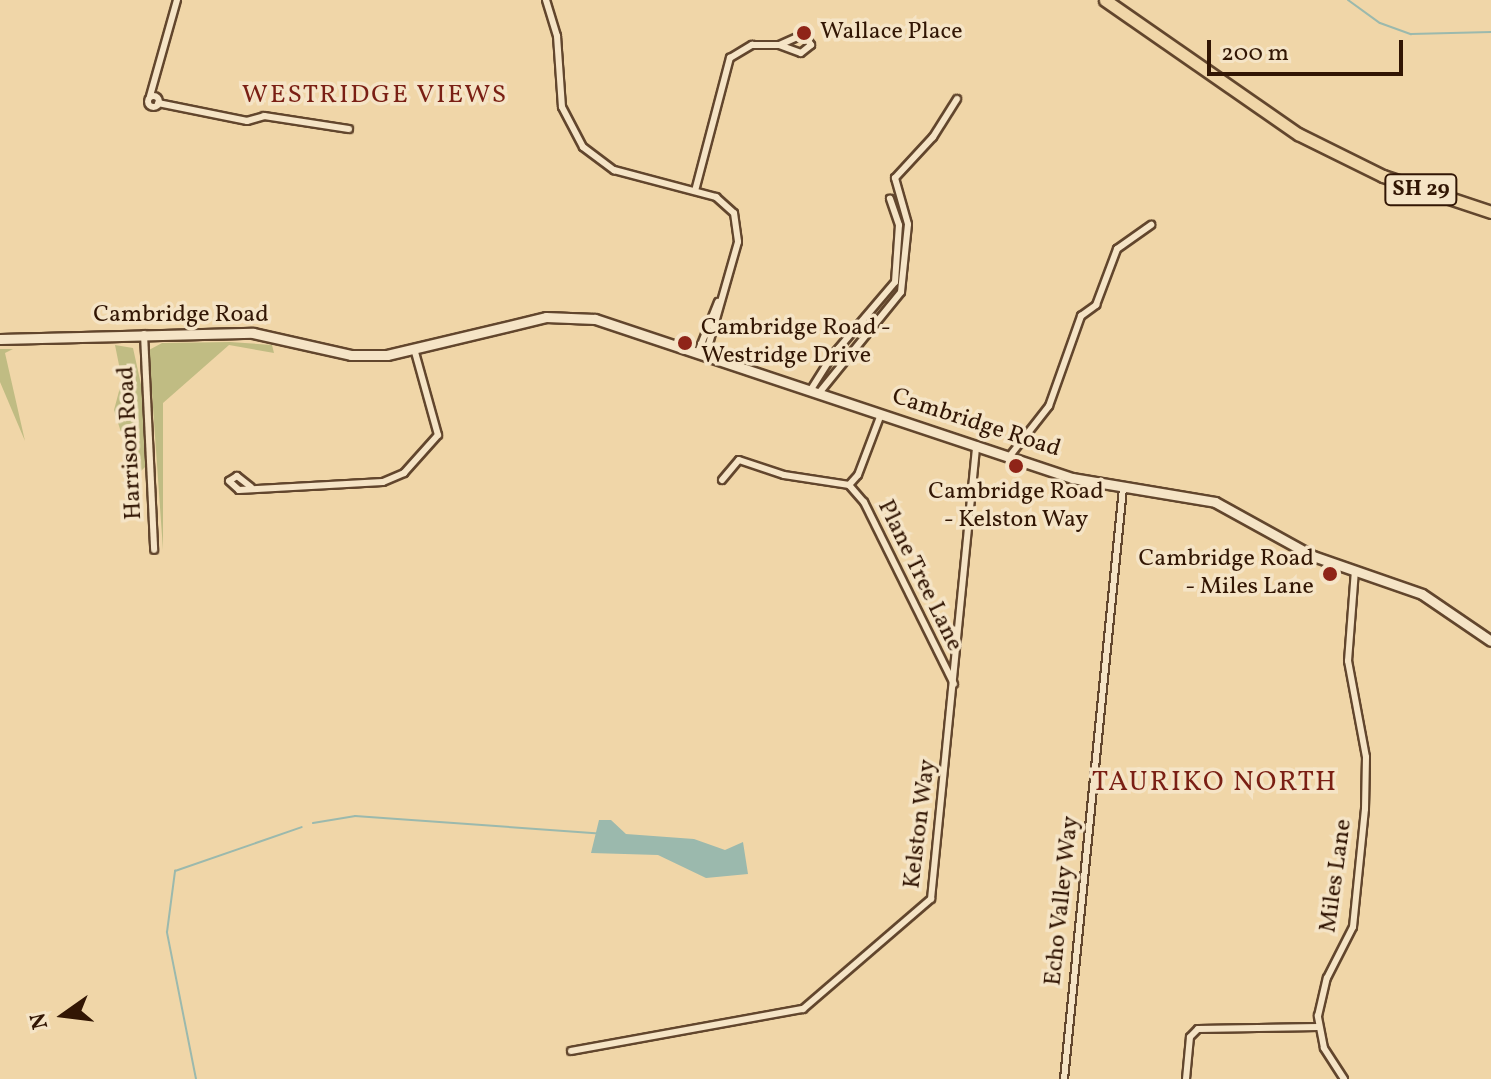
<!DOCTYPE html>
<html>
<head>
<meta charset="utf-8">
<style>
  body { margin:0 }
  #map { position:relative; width:1491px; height:1079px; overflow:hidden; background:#f0d6a8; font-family:Vollkorn,serif }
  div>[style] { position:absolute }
  .green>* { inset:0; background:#c0bc83 }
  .water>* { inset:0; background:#9bb9ad }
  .stream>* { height:2px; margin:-1px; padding:0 1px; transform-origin:1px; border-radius:1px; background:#9bb9ad }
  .roads { filter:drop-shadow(2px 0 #62462d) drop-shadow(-2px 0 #62462d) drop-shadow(0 2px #62462d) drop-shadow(0 -2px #62462d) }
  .minor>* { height:6px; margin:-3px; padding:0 3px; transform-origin:3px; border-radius:3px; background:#f5e4c6 }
  .minor>.ring { margin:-3px; padding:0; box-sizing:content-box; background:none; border:6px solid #f5e4c6; border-radius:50% }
  .secondary>* { height:9px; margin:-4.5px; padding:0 4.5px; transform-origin:4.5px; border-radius:4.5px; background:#f5e4c6 }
  .trunk>* { height:11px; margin:-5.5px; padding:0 5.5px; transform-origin:5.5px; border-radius:5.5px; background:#f0d6a8 }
  .dots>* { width:22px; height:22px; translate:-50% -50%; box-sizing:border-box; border:4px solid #f5e4c6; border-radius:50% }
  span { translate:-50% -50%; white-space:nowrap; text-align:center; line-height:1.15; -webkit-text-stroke:7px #f5e4c6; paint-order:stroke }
  .shield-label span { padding:2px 6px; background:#f5e4c6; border:2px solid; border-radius:6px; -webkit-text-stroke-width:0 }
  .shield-label { font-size:22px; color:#321604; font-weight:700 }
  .poi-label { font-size:24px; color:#321604 }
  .left { translate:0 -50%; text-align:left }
  .right { translate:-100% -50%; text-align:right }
  .street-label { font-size:24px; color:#321604 }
  .neighbourhood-label { font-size:26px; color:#7a1f14; letter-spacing:2px }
  .quarter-label { font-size:28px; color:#7a1f14; letter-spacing:2px }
  .north { position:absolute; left:24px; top:975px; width:80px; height:80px; -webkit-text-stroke:6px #f5e4c6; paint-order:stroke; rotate:256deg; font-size:22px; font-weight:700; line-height:32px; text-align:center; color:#321604 }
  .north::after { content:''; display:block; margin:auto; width:28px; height:36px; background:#321604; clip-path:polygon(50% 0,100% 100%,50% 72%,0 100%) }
  .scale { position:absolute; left:1207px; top:40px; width:196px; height:36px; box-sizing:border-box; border:4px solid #321604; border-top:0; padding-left:10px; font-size:24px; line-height:28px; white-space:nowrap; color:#321604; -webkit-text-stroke:6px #f5e4c6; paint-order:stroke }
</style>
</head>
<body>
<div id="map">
  <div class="green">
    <div style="clip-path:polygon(230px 342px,272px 345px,274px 353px,229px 345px,163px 403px,163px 550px,149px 350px,162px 343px)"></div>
    <div style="clip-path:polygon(115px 345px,133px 348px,142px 389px,146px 466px,135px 477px,114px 410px,122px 380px)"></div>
    <div style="clip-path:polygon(0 349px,13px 349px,5px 353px,25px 441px,0 382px)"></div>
  </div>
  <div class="water">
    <div style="clip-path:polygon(599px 820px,611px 820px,626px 834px,694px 839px,725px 850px,743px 842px,748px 874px,706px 878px,658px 855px,591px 853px)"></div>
  </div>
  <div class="stream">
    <div style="left:1348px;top:0;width:39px;rotate:36deg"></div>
    <div style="left:1380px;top:23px;width:33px;rotate:20deg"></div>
    <div style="left:1411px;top:34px;width:80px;rotate:-1.4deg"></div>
    <div style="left:313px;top:823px;width:43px;rotate:-9.5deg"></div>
    <div style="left:355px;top:816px;width:241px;rotate:4.1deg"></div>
    <div style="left:196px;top:1079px;width:150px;rotate:-101.2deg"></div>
    <div style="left:167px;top:932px;width:62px;rotate:-82.5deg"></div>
    <div style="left:175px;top:871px;width:134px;rotate:-19.1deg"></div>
  </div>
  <div class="roads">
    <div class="minor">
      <div style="left:546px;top:0;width:38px;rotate:73deg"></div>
      <div style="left:557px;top:36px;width:71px;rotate:86deg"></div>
      <div style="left:562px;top:107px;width:45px;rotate:62.3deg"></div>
      <div style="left:583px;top:147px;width:39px;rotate:37deg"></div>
      <div style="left:614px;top:170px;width:106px;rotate:14.8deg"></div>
      <div style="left:716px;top:197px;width:24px;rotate:42deg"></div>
      <div style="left:734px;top:213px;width:29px;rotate:82deg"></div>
      <div style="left:738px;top:242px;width:116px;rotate:105.9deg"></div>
      <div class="ring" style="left:147.5px;top:95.5px;width:5px;height:5px"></div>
      <div style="left:150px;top:96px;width:100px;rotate:-74.3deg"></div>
      <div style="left:158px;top:103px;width:91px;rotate:11.4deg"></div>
      <div style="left:247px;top:121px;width:18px;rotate:-16deg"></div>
      <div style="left:264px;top:116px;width:86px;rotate:8.7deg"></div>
      <div style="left:695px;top:191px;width:138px;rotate:-75.3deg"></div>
      <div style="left:730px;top:58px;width:26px;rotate:-31deg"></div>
      <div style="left:752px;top:45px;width:27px"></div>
      <div style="left:779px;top:45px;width:23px;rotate:20deg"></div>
      <div style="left:801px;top:53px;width:13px;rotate:-39deg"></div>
      <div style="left:811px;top:45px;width:13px;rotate:-122deg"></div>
      <div style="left:804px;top:34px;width:27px;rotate:156deg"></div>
      <div style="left:144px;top:334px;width:216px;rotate:87.3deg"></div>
      <div style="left:698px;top:352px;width:54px;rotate:-68.2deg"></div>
      <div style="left:810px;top:391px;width:41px;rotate:-57.8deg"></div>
      <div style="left:832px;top:356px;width:97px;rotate:-49.6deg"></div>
      <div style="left:895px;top:282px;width:57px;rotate:-86deg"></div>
      <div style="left:899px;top:225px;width:28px;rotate:-109deg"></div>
      <div style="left:819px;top:393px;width:130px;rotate:-50.9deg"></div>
      <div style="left:901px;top:292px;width:68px;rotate:-84.1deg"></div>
      <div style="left:908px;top:224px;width:48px;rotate:-105.8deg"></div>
      <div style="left:895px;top:178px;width:56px;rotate:-47.2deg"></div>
      <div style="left:933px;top:137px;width:45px;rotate:-57.7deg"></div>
      <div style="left:1009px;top:457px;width:65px;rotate:-51.9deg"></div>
      <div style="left:1049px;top:406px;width:96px;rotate:-70.4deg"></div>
      <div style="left:1081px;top:316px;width:19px;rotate:-36deg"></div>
      <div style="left:1096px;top:305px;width:60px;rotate:-69.4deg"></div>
      <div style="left:1117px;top:249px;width:42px;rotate:-35.2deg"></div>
      <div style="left:722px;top:480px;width:26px;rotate:-50deg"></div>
      <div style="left:739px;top:460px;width:47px;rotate:18.4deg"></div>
      <div style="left:784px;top:475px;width:66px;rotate:8.7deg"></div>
      <div style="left:849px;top:485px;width:13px;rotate:-48deg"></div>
      <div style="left:858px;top:475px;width:65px;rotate:-69.3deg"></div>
      <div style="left:849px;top:485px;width:23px;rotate:49deg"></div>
      <div style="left:864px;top:502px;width:203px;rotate:63.7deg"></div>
      <div style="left:251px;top:487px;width:18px;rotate:-142deg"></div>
      <div style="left:237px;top:476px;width:9px;rotate:148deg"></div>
      <div style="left:229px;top:481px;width:13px;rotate:42deg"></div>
      <div style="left:239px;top:490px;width:144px;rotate:-3.2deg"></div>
      <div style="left:383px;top:482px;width:23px;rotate:-23deg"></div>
      <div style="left:404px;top:473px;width:51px;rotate:-48.2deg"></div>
      <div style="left:438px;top:435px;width:86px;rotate:-105.5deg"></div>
      <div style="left:571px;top:1051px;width:236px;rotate:-10.3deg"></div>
      <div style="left:803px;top:1009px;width:169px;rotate:-40.7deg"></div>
      <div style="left:931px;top:899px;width:456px;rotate:-84.3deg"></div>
      <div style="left:1064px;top:1079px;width:594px;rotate:-84.3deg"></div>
      <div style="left:1186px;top:1079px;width:42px;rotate:-84.6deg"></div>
      <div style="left:1190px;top:1037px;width:11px;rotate:-45deg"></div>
      <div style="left:1198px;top:1029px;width:120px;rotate:-1deg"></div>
      <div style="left:1344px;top:1079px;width:37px;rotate:-123deg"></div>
      <div style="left:1324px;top:1048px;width:33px;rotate:-101deg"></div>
      <div style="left:1318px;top:1016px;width:39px;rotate:-77deg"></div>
      <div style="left:1327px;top:978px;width:57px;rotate:-63deg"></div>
      <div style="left:1353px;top:927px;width:119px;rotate:-84.2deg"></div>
      <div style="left:1365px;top:809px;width:52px;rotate:-88.9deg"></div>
      <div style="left:1366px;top:757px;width:98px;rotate:-100.6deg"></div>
      <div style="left:1348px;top:661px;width:90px;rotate:-85.6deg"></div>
    </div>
    <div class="secondary">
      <div style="left:0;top:339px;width:253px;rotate:-1.4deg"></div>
      <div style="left:253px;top:333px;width:100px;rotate:12.7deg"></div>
      <div style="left:351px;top:355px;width:36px"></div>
      <div style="left:387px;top:355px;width:163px;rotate:-13.4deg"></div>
      <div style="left:546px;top:317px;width:49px;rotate:2.3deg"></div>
      <div style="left:595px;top:319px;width:503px;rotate:18.43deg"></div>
      <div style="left:1072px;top:478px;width:145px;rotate:9.5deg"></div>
      <div style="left:1215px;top:502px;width:112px;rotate:28.9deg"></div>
      <div style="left:1313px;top:556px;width:115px;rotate:19.2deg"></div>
      <div style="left:1422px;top:594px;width:83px;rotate:34.3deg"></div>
    </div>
    <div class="trunk">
      <div style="left:1105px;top:0;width:235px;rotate:34.8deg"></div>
      <div style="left:1298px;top:134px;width:95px;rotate:26.3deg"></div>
      <div style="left:1383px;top:176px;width:114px;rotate:18.4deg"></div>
    </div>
  </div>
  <div class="dots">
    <div style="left:804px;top:33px;background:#8f2418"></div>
    <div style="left:685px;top:343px;background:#8f2418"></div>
    <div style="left:1016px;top:466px;background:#8f2418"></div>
    <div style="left:1330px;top:574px;background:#8f2418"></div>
  </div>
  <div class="shield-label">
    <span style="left:1421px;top:190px">SH 29</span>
  </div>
  <div class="poi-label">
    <span class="left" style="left:820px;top:33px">Wallace Place</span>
    <span class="left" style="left:701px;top:343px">Cambridge Road -<br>Westridge Drive</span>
    <span style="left:1016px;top:507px">Cambridge Road<br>- Kelston Way</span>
    <span class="right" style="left:1314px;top:574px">Cambridge Road<br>- Miles Lane</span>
  </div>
  <div class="street-label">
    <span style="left:181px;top:316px">Cambridge Road</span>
    <span style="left:976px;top:424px;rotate:18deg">Cambridge Road</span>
    <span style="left:131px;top:443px;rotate:-93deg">Harrison Road</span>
    <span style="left:919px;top:576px;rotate:64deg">Plane Tree Lane</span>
    <span style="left:921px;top:824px;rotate:-83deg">Kelston Way</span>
    <span style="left:1337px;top:876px;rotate:-82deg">Miles Lane</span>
    <span style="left:1063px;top:901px;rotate:-84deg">Echo Valley Way</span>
  </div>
  <div class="neighbourhood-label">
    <span style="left:375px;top:96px">WESTRIDGE VIEWS</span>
  </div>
  <div class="quarter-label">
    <span style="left:1215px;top:783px">TAURIKO NORTH</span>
  </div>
  <div class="north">N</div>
  <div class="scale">200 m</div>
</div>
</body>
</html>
